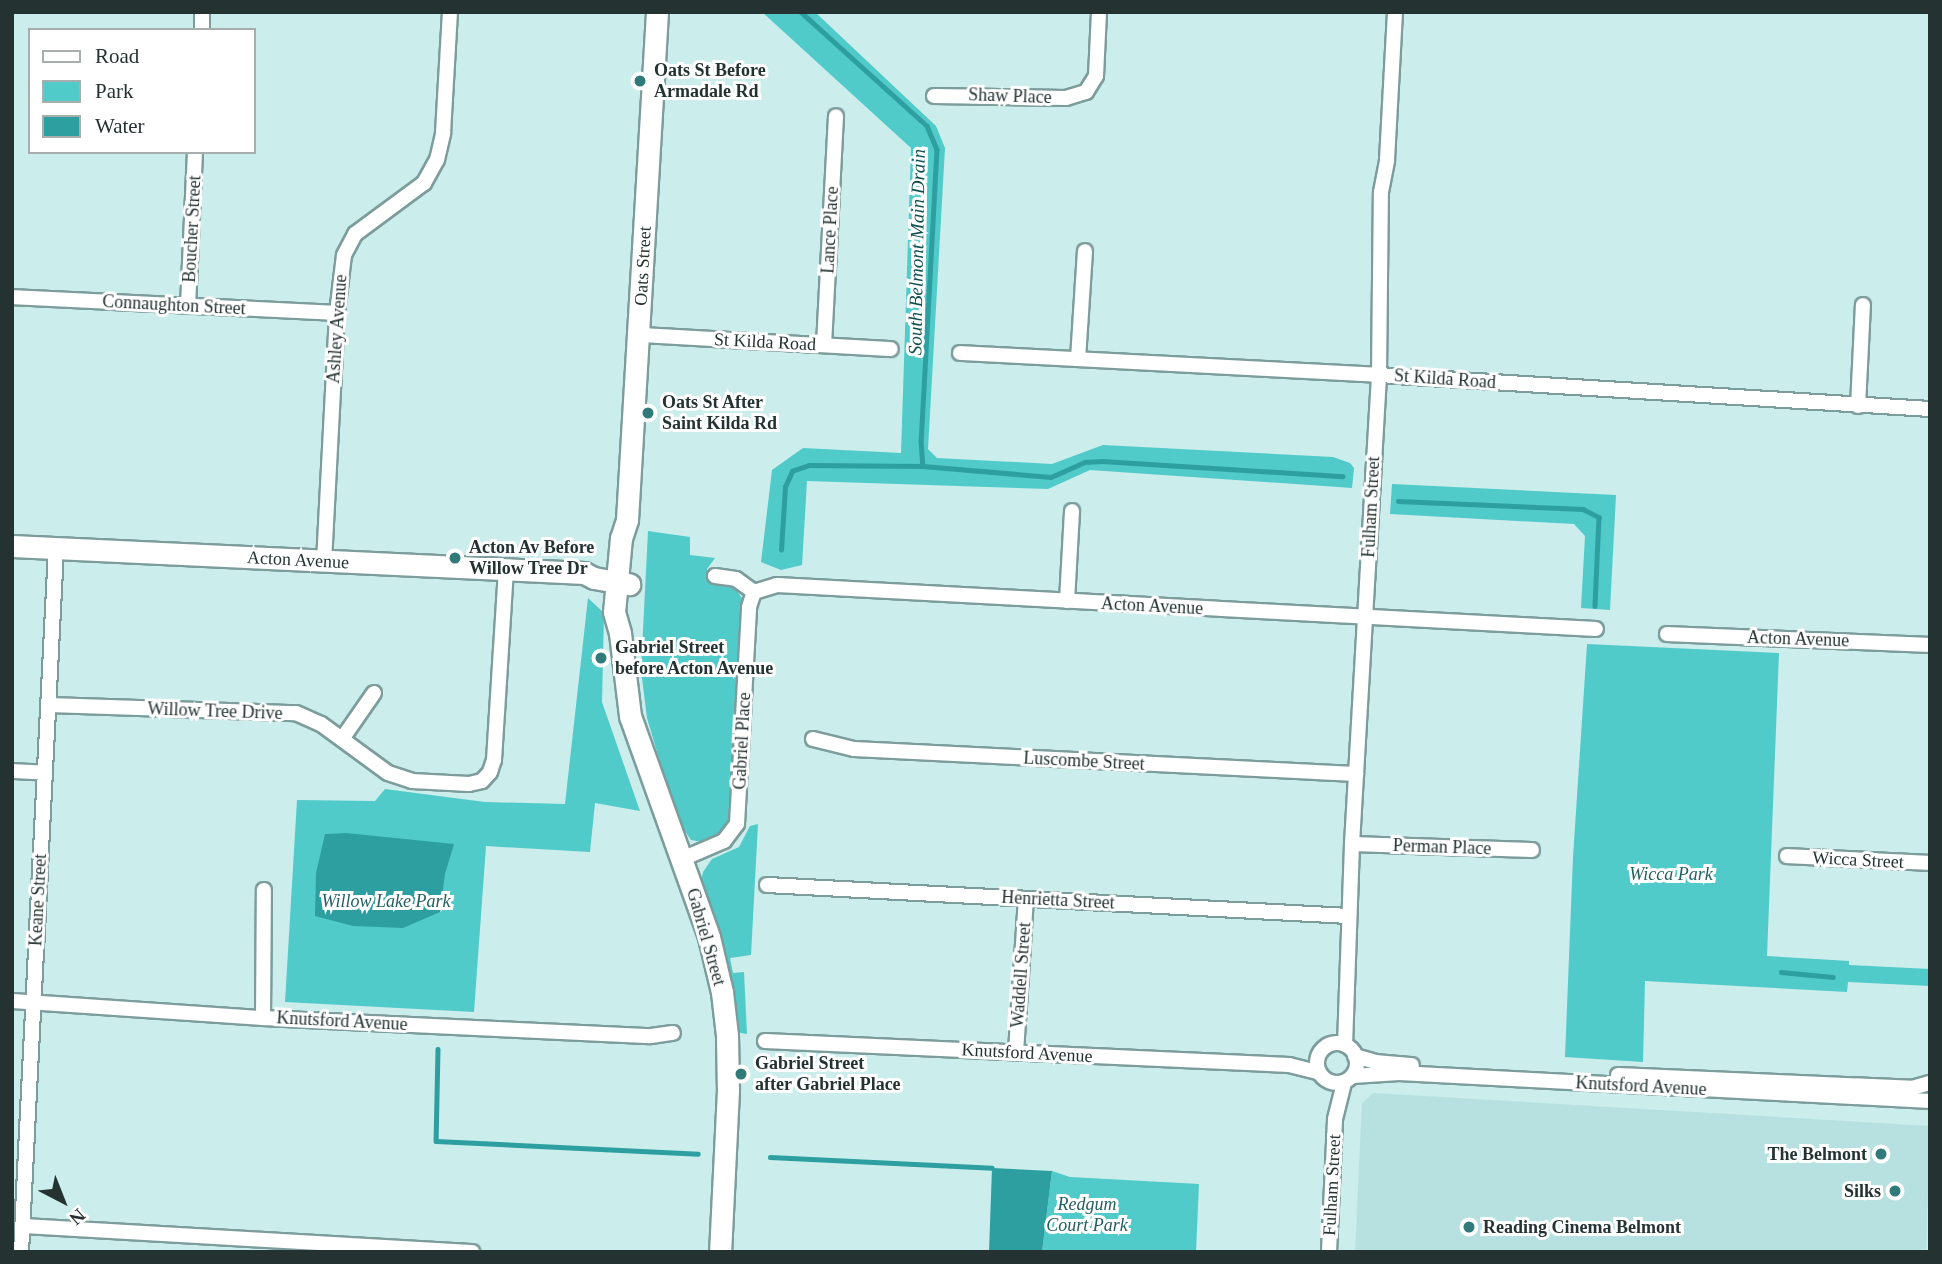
<!DOCTYPE html>
<html>
<head>
<meta charset="utf-8">
<style>
  body { margin:0 }
  #map { position:relative; width:1942px; height:1264px; overflow:hidden; background:#cbedec; font-family:Georgia,serif }
  div>[style] { position:absolute }
  .built>* { inset:0; background:#b6e1e0 }
  .green>* { inset:0; background:#51caca }
  .water>* { inset:0; background:#2e9fa0 }
  .stream>* { height:4.5px; margin:-2.25px; padding:0 2.25px; transform-origin:2.25px; border-radius:2.25px; background:#2e9fa0 }
  .roads { filter:drop-shadow(2px 0 #7d9c9c) drop-shadow(-2px 0 #7d9c9c) drop-shadow(0 2px #7d9c9c) drop-shadow(0 -2px #7d9c9c) }
  .street>* { height:14px; margin:-7px; padding:0 7px; transform-origin:7px; border-radius:7px; background:#fff }
  .street>.ring { margin:-7px; padding:0; box-sizing:content-box; background:none; border:14px solid #fff; border-radius:50% }
  .secondary>* { height:21px; margin:-10.5px; padding:0 10.5px; transform-origin:10.5px; border-radius:10.5px; background:#fff }
  .dots>* { width:19px; height:19px; translate:-50% -50%; box-sizing:border-box; border:4px solid #fff; border-radius:50% }
  span { translate:-50% -50%; white-space:nowrap; text-align:center; line-height:1.15; -webkit-text-stroke:6px #fff; paint-order:stroke }
  .poi-label { font-size:18px; color:#253232; font-weight:700 }
  .left { translate:0 -50%; text-align:left }
  .right { translate:-100% -50%; text-align:right }
  .street-label { font-size:18px; color:#253232 }
  .park-label { font-size:18px; color:#246060; font-style:italic }
  .water-label { font-size:19px; color:#0f4f50; font-style:italic }
  .frame { position:absolute; inset:0; border:14px solid #253232; pointer-events:none }
  .legend { position:absolute; left:28px; top:28px; width:228px; height:126px; box-sizing:border-box; background:#fff; border:2px solid #a8adad; margin:0; padding:9px 12px; list-style:none; font-size:21px; color:#253232 }
  .legend li { display:flex; align-items:center; gap:14px; height:35px }
  .legend b { width:35px; border:2px solid #a8adad }
  .north { position:absolute; left:28px; top:1166px; width:70px; height:70px; -webkit-text-stroke:5px #fff; paint-order:stroke; rotate:138deg; font-size:19px; font-weight:700; line-height:28px; text-align:center; color:#253232 }
  .north::after { content:''; display:block; margin:auto; width:24px; height:32px; background:#253232; clip-path:polygon(50% 0,100% 100%,50% 72%,0 100%) }
</style>
</head>
<body>
<div id="map">
  <div class="built">
    <div style="clip-path:polygon(1373px 1093px,1930px 1126px,1926px 1252px,1355px 1252px,1362px 1103px)"></div>
  </div>
  <div class="green">
    <div style="clip-path:polygon(762px 12px,815px 12px,936px 126px,945px 148px,928px 449px,937px 458px,1052px 464px,1103px 445px,1333px 457px,1350px 463px,1354px 468px,1352px 488px,1090px 470px,1048px 489px,807px 481px,802px 565px,781px 570px,761px 562px,772px 470px,803px 448px,901px 453px,911px 148px)"></div>
    <div style="clip-path:polygon(1392px 484px,1616px 495px,1610px 610px,1581px 608px,1585px 536px,1574px 524px,1390px 514px)"></div>
    <div style="clip-path:polygon(648px 531px,690px 537px,690px 555px,715px 558px,707px 569px,708px 582px,734px 587px,742px 598px,733px 816px,718px 835px,702px 842px,691px 840px,677px 819px,647px 718px,641px 670px)"></div>
    <div style="clip-path:polygon(588px 598px,604px 613px,602px 702px,640px 811px,595px 803px,590px 852px,486px 846px,474px 1012px,285px 1002px,297px 800px,375px 801px,385px 789px,485px 802px,565px 804px)"></div>
    <div style="clip-path:polygon(1587px 644px,1779px 653px,1767px 956px,1849px 961px,1849px 965px,1930px 969px,1930px 986px,1848px 982px,1847px 992px,1645px 981px,1643px 1062px,1565px 1057px,1573px 857px)"></div>
    <div style="clip-path:polygon(758px 824px,751px 955px,730px 958px,733px 973px,744px 972px,747px 1034px,736px 1032px,700px 887px,703px 872px,712px 859px,739px 847px,750px 826px)"></div>
    <div style="clip-path:polygon(1052px 1171px,1070px 1177px,1199px 1184px,1196px 1252px,1042px 1252px)"></div>
  </div>
  <div class="water">
    <div style="clip-path:polygon(346px 833px,454px 844px,445px 874px,440px 912px,403px 928px,353px 926px,315px 916px,316px 873px,325px 834px)"></div>
    <div style="clip-path:polygon(992px 1168px,1052px 1171px,1042px 1252px,989px 1252px)"></div>
  </div>
  <div class="stream">
    <div style="left:801px;top:12px;width:170px;rotate:42.1deg"></div>
    <div style="left:927px;top:126px;width:25px;rotate:67deg"></div>
    <div style="left:937px;top:149px;width:291px;rotate:93.1deg"></div>
    <div style="left:921px;top:440px;width:26px;rotate:86deg"></div>
    <div style="left:1398px;top:501px;width:185px;rotate:2.5deg"></div>
    <div style="left:1583px;top:509px;width:18px;rotate:27deg"></div>
    <div style="left:1599px;top:517px;width:89px;rotate:92.6deg"></div>
    <div style="left:781px;top:550px;width:63px;rotate:-86.4deg"></div>
    <div style="left:785px;top:487px;width:17px;rotate:-66deg"></div>
    <div style="left:792px;top:471px;width:18px;rotate:-19deg"></div>
    <div style="left:809px;top:465px;width:114px;rotate:0.5deg"></div>
    <div style="left:923px;top:466px;width:128px;rotate:4.9deg"></div>
    <div style="left:1051px;top:477px;width:37px;rotate:-24deg"></div>
    <div style="left:1085px;top:462px;width:17px;rotate:-3deg"></div>
    <div style="left:1102px;top:461px;width:241px;rotate:3.6deg"></div>
    <div style="left:1781px;top:972px;width:52px;rotate:5.5deg"></div>
    <div style="left:438px;top:1049px;width:92px;rotate:91.2deg"></div>
    <div style="left:436px;top:1141px;width:262px;rotate:2.8deg"></div>
    <div style="left:770px;top:1157px;width:222px;rotate:2.8deg"></div>
  </div>
  <div class="roads">
    <div class="street">
      <div style="left:202px;top:30px;width:18px;rotate:-90deg"></div>
      <div style="left:934px;top:96px;width:132px;rotate:0.9deg"></div>
      <div style="left:1066px;top:98px;width:21px;rotate:-17deg"></div>
      <div style="left:1086px;top:92px;width:19px;rotate:-58deg"></div>
      <div style="left:1096px;top:76px;width:64px;rotate:-87.3deg"></div>
      <div style="left:12px;top:297px;width:325px;rotate:2.8deg"></div>
      <div style="left:188px;top:306px;width:154px;rotate:-87.4deg"></div>
      <div style="left:640px;top:335px;width:251px;rotate:3.2deg"></div>
      <div style="left:824px;top:345px;width:229px;rotate:-87deg"></div>
      <div style="left:960px;top:353px;width:420px;rotate:3deg"></div>
      <div style="left:1379px;top:375px;width:552px;rotate:3.53deg"></div>
      <div style="left:1078px;top:359px;width:108px;rotate:-86.3deg"></div>
      <div style="left:1858px;top:406px;width:101px;rotate:-87.2deg"></div>
      <div style="left:324px;top:562px;width:249px;rotate:-87deg"></div>
      <div style="left:337px;top:313px;width:58px;rotate:-83.1deg"></div>
      <div style="left:344px;top:255px;width:24px;rotate:-62deg"></div>
      <div style="left:355px;top:234px;width:86px;rotate:-36.5deg"></div>
      <div style="left:424px;top:183px;width:26px;rotate:-61deg"></div>
      <div style="left:437px;top:160px;width:28px;rotate:-77deg"></div>
      <div style="left:443px;top:133px;width:121px;rotate:-86.7deg"></div>
      <div style="left:715px;top:576px;width:21px;rotate:8deg"></div>
      <div style="left:736px;top:579px;width:22px;rotate:36deg"></div>
      <div style="left:754px;top:592px;width:24px;rotate:-17deg"></div>
      <div style="left:777px;top:585px;width:820px;rotate:3.08deg"></div>
      <div style="left:1067px;top:601px;width:90px;rotate:-86.8deg"></div>
      <div style="left:1667px;top:634px;width:263px;rotate:2.4deg"></div>
      <div style="left:49px;top:705px;width:247px;rotate:1.9deg"></div>
      <div style="left:296px;top:713px;width:27px;rotate:24deg"></div>
      <div style="left:321px;top:724px;width:83px;rotate:36.2deg"></div>
      <div style="left:388px;top:773px;width:25px;rotate:18deg"></div>
      <div style="left:412px;top:781px;width:57px;rotate:3deg"></div>
      <div style="left:469px;top:784px;width:13px;rotate:-13deg"></div>
      <div style="left:482px;top:781px;width:12px;rotate:-48deg"></div>
      <div style="left:490px;top:772px;width:13px;rotate:-72deg"></div>
      <div style="left:494px;top:760px;width:191px;rotate:-86.4deg"></div>
      <div style="left:342px;top:739px;width:56px;rotate:-55.2deg"></div>
      <div style="left:813px;top:739px;width:42px;rotate:13.7deg"></div>
      <div style="left:854px;top:749px;width:503px;rotate:2.85deg"></div>
      <div style="left:12px;top:771px;width:33px;rotate:3deg"></div>
      <div style="left:1352px;top:844px;width:180px;rotate:1.9deg"></div>
      <div style="left:1787px;top:856px;width:143px;rotate:2.8deg"></div>
      <div style="left:682px;top:859px;width:46px;rotate:-23.2deg"></div>
      <div style="left:724px;top:841px;width:21px;rotate:-53deg"></div>
      <div style="left:737px;top:824px;width:217px;rotate:-86.8deg"></div>
      <div style="left:749px;top:607px;width:16px;rotate:-72deg"></div>
      <div style="left:767px;top:885px;width:583px;rotate:3.05deg"></div>
      <div style="left:12px;top:1001px;width:252px;rotate:3.9deg"></div>
      <div style="left:263px;top:1018px;width:388px;rotate:2.7deg"></div>
      <div style="left:651px;top:1036px;width:22px;rotate:-8deg"></div>
      <div style="left:263px;top:1018px;width:128px;rotate:-89.6deg"></div>
      <div style="left:765px;top:1041px;width:525px;rotate:2.62deg"></div>
      <div style="left:1289px;top:1065px;width:30px;rotate:14deg"></div>
      <div class="ring" style="left:1317px;top:1043px;width:26px;height:26px"></div>
      <div style="left:1345px;top:1045px;width:201px;rotate:-88deg"></div>
      <div style="left:1352px;top:844px;width:470px;rotate:-86.7deg"></div>
      <div style="left:1379px;top:375px;width:183px;rotate:-89.4deg"></div>
      <div style="left:1381px;top:192px;width:33px;rotate:-79deg"></div>
      <div style="left:1387px;top:160px;width:148px;rotate:-86.9deg"></div>
      <div style="left:1016px;top:1052px;width:153px;rotate:-86.3deg"></div>
      <div style="left:1355px;top:1056px;width:22px;rotate:16deg"></div>
      <div style="left:1376px;top:1062px;width:36px;rotate:5deg"></div>
      <div style="left:1618px;top:1075px;width:294px;rotate:2.5deg"></div>
      <div style="left:1912px;top:1088px;width:19px;rotate:-16deg"></div>
      <div style="left:1353px;top:1076px;width:46px;rotate:-3.7deg"></div>
      <div style="left:1399px;top:1073px;width:532px;rotate:3.02deg"></div>
      <div style="left:22px;top:1226px;width:451px;rotate:3.3deg"></div>
      <div style="left:21px;top:1252px;width:705px;rotate:-87.15deg"></div>
      <div style="left:1329px;top:1252px;width:133px;rotate:-87.4deg"></div>
      <div style="left:1335px;top:1119px;width:38px;rotate:-76deg"></div>
    </div>
    <div class="secondary">
      <div style="left:657px;top:12px;width:509px;rotate:93.38deg"></div>
      <div style="left:627px;top:520px;width:19px;rotate:108deg"></div>
      <div style="left:621px;top:538px;width:74px;rotate:95.4deg"></div>
      <div style="left:614px;top:612px;width:22px;rotate:74deg"></div>
      <div style="left:620px;top:633px;width:84px;rotate:83.1deg"></div>
      <div style="left:630px;top:716px;width:235px;rotate:70.3deg"></div>
      <div style="left:709px;top:937px;width:57px;rotate:76.7deg"></div>
      <div style="left:722px;top:992px;width:43px;rotate:83.4deg"></div>
      <div style="left:727px;top:1035px;width:55px;rotate:89deg"></div>
      <div style="left:728px;top:1090px;width:162px;rotate:92.8deg"></div>
      <div style="left:12px;top:546px;width:573px;rotate:2.7deg"></div>
      <div style="left:584px;top:573px;width:11px;rotate:27deg"></div>
      <div style="left:594px;top:578px;width:36px;rotate:10deg"></div>
    </div>
  </div>
  <div class="dots">
    <div style="left:640px;top:81px;background:#307a7a"></div>
    <div style="left:648px;top:413px;background:#307a7a"></div>
    <div style="left:455px;top:558px;background:#307a7a"></div>
    <div style="left:601px;top:658px;background:#307a7a"></div>
    <div style="left:741px;top:1074px;background:#307a7a"></div>
    <div style="left:1881px;top:1154px;background:#307a7a"></div>
    <div style="left:1895px;top:1191px;background:#307a7a"></div>
    <div style="left:1469px;top:1227px;background:#307a7a"></div>
  </div>
  <div class="poi-label">
    <span class="left" style="left:654px;top:81px">Oats St Before<br>Armadale Rd</span>
    <span class="left" style="left:662px;top:413px">Oats St After<br>Saint Kilda Rd</span>
    <span class="left" style="left:469px;top:558px">Acton Av Before<br>Willow Tree Dr</span>
    <span class="left" style="left:615px;top:658px">Gabriel Street<br>before Acton Avenue</span>
    <span class="left" style="left:755px;top:1074px">Gabriel Street<br>after Gabriel Place</span>
    <span class="right" style="left:1867px;top:1154px">The Belmont</span>
    <span class="right" style="left:1881px;top:1191px">Silks</span>
    <span class="left" style="left:1483px;top:1227px">Reading Cinema Belmont</span>
  </div>
  <div class="street-label">
    <span style="left:1010px;top:96px;rotate:2deg">Shaw Place</span>
    <span style="left:192px;top:229px;rotate:-87deg">Boucher Street</span>
    <span style="left:830px;top:230px;rotate:-87deg">Lance Place</span>
    <span style="left:643px;top:266px;rotate:-87deg">Oats Street</span>
    <span style="left:174px;top:305px;rotate:3deg">Connaughton Street</span>
    <span style="left:337px;top:329px;rotate:-86deg">Ashley Avenue</span>
    <span style="left:765px;top:342px;rotate:3deg">St Kilda Road</span>
    <span style="left:1445px;top:379px;rotate:4deg">St Kilda Road</span>
    <span style="left:1371px;top:507px;rotate:-87deg">Fulham Street</span>
    <span style="left:298px;top:560px;rotate:3deg">Acton Avenue</span>
    <span style="left:1152px;top:606px;rotate:3deg">Acton Avenue</span>
    <span style="left:1798px;top:639px;rotate:2deg">Acton Avenue</span>
    <span style="left:215px;top:711px;rotate:2deg">Willow Tree Drive</span>
    <span style="left:742px;top:741px;rotate:-87deg">Gabriel Place</span>
    <span style="left:1084px;top:761px;rotate:3deg">Luscombe Street</span>
    <span style="left:1442px;top:847px;rotate:2deg">Perman Place</span>
    <span style="left:1858px;top:860px;rotate:3deg">Wicca Street</span>
    <span style="left:38px;top:900px;rotate:-87deg">Keane Street</span>
    <span style="left:1058px;top:900px;rotate:3deg">Henrietta Street</span>
    <span style="left:706px;top:937px;rotate:74deg">Gabriel Street</span>
    <span style="left:1021px;top:975px;rotate:-86deg">Waddell Street</span>
    <span style="left:342px;top:1021px;rotate:3deg">Knutsford Avenue</span>
    <span style="left:1027px;top:1053px;rotate:3deg">Knutsford Avenue</span>
    <span style="left:1641px;top:1086px;rotate:3deg">Knutsford Avenue</span>
    <span style="left:1332px;top:1185px;rotate:-87deg">Fulham Street</span>
  </div>
  <div class="park-label">
    <span style="left:1671px;top:874px">Wicca Park</span>
    <span style="left:386px;top:901px">Willow Lake Park</span>
    <span style="left:1087px;top:1215px">Redgum<br>Court Park</span>
  </div>
  <div class="water-label">
    <span style="left:917px;top:252px;rotate:-89deg">South Belmont Main Drain</span>
  </div>
  <div class="frame"></div>
  <ul class="legend">
  <li><b style="height:9px;background:#fff"></b>Road</li>
  <li><b style="height:19px;background:#51caca"></b>Park</li>
  <li><b style="height:19px;background:#2e9fa0"></b>Water</li>
  </ul>
  <div class="north">N</div>
</div>
</body>
</html>
